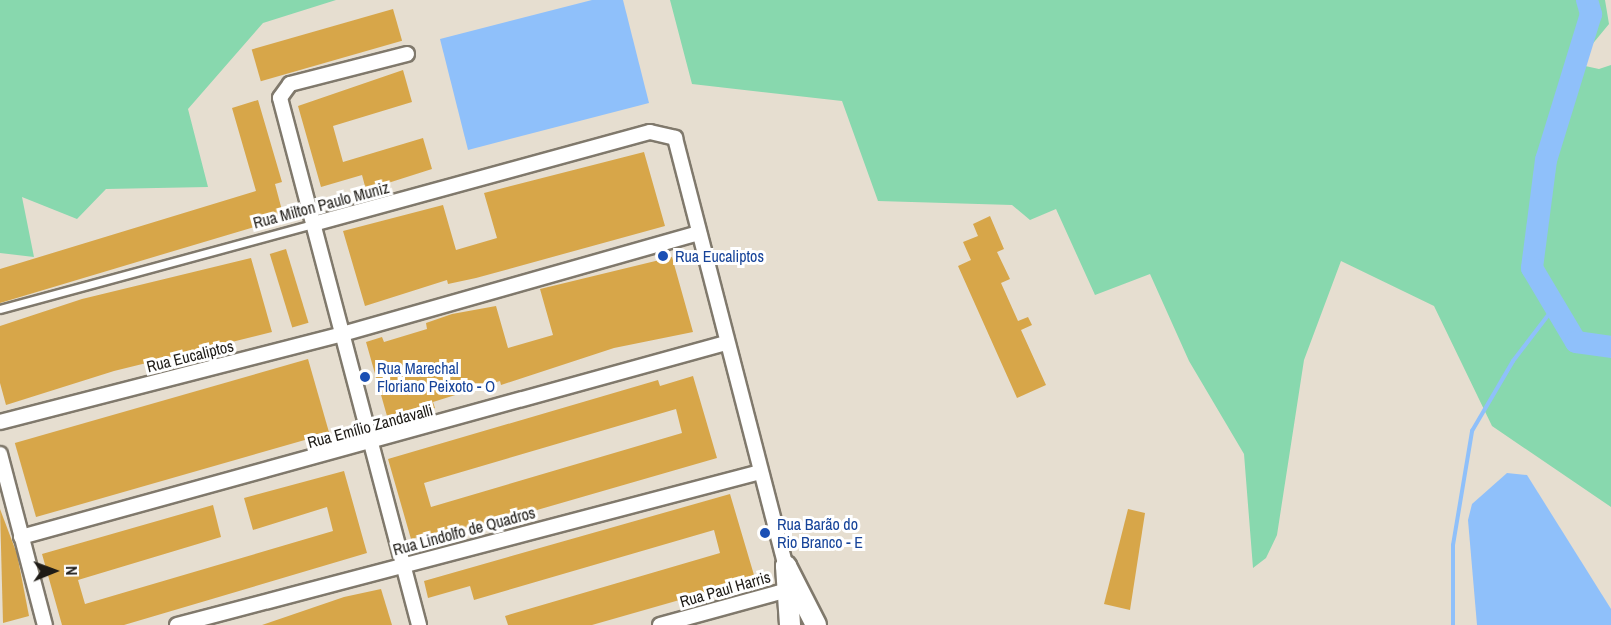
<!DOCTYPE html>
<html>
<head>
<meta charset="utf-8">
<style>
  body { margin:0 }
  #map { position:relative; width:1611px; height:625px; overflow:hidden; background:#e6ded0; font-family:"Archivo Narrow",sans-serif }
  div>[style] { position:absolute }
  .green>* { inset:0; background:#88d8ae }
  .water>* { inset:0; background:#8fc0fa }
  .stream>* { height:4px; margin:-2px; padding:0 2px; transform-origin:2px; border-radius:2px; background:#8fc0fa }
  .river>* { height:22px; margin:-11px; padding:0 11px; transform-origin:11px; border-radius:11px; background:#8fc0fa }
  .building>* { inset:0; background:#d7a649; transform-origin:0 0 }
  .roads { filter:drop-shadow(2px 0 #80796c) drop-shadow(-2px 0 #80796c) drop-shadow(0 2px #80796c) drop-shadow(0 -2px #80796c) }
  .lane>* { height:7px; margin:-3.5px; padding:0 3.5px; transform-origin:3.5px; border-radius:3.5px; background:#fff }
  .street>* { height:14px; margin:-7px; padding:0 7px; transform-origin:7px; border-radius:7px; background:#fff }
  .secondary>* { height:20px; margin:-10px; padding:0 10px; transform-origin:10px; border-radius:10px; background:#fff }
  .dots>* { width:16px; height:16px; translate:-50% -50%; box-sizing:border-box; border:3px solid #fff; border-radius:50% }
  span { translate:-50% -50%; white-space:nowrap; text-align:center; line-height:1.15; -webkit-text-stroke:6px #fff; paint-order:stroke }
  .street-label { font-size:16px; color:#1e1b16 }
  .transit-label { font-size:16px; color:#164399 }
  .left { translate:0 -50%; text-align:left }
  .north { position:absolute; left:24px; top:541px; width:60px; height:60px; -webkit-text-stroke:4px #fff; paint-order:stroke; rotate:89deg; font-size:16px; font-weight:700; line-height:24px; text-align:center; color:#1e1b16 }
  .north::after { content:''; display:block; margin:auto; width:21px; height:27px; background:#1e1b16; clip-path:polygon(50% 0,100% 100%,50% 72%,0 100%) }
</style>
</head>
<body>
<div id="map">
  <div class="green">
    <div style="clip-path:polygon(0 0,336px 0,263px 23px,188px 109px,208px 187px,106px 189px,77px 219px,22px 197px,34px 257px,0 253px)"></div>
    <div style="clip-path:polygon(670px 0,1605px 0,1609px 24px,1576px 64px,1599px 69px,1611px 65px,1611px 507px,1492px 426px,1434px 306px,1341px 261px,1304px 360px,1277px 535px,1266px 558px,1253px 568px,1244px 454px,1189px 361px,1150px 274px,1095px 295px,1056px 209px,1030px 220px,1012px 205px,878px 201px,842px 101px,692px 84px)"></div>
  </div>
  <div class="water">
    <div style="clip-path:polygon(592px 0,623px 0,649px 103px,468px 150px,440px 39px)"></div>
    <div style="clip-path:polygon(1507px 473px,1527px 475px,1611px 609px,1611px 625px,1477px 625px,1468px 520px,1472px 504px)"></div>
  </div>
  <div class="stream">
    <div style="left:1453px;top:625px;width:80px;rotate:-90deg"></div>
    <div style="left:1453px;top:545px;width:116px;rotate:-80.5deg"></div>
    <div style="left:1472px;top:431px;width:81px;rotate:-59.6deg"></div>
    <div style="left:1513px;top:361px;width:69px;rotate:-52.6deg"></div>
  </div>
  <div class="river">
    <div style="left:1587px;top:0;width:15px;rotate:74deg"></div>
    <div style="left:1591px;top:14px;width:153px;rotate:107.1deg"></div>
    <div style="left:1546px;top:160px;width:109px;rotate:97.4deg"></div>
    <div style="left:1532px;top:268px;width:86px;rotate:59.3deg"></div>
    <div style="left:1576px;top:342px;width:35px;rotate:8deg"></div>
  </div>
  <div class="building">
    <div style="left:393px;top:9px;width:33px;height:147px;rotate:74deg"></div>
    <div style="clip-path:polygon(403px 70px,412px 102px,333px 126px,343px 162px,423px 138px,432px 169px,366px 190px,362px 175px,321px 187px,298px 106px)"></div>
    <div style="clip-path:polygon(258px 100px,282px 182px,275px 184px,284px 218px,0 303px,0 269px,256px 191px,232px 108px)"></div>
    <div style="clip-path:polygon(644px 152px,665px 226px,476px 278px,448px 284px,447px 280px,365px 306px,343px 231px,443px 205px,456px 250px,497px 238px,484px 193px)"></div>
    <div style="clip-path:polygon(990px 216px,1004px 249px,997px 252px,1010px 279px,1001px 283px,1018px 321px,1028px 317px,1032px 325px,1021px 330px,1046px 385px,1017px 398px,958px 266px,971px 260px,963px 242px,978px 236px,973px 224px)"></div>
    <div style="left:286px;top:249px;width:77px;height:17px;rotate:73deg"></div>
    <div style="clip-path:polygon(672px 257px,693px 332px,614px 348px,501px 385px,500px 381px,433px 402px,435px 408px,419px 413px,417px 408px,387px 416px,366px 342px,382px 337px,384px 342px,427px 329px,426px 323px,452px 314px,496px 306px,508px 348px,553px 335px,540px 289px)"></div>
    <div style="clip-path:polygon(251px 258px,272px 332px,114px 371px,6px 405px,0 383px,0 326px,82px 299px)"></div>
    <div style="left:308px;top:359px;width:77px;height:305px;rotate:74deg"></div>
    <div style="clip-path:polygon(evenodd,693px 376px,717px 458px,454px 534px,453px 528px,411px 539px,388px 459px,658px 380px,660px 386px,693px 376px,676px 409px,682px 433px,431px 507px,424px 483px,676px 409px)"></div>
    <div style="clip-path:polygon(344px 471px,367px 553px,124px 625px,62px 625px,42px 554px,213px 505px,221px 537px,78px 580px,85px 604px,333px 531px,327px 507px,253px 530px,244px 498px)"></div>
    <div style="clip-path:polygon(730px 494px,754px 575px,718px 589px,592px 625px,508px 625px,505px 616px,720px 553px,714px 530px,474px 600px,470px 586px,428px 598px,424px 581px)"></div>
    <div style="clip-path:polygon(0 509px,17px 554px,29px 616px,3px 623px)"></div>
    <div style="clip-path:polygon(1128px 509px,1145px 513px,1130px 610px,1104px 604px)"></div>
    <div style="clip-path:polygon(381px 589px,392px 625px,262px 625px,344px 597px)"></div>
  </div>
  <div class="roads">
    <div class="lane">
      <div style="left:0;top:309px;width:324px;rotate:-15.2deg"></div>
    </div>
    <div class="street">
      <div style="left:407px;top:54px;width:121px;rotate:165.6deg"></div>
      <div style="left:290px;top:84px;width:17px;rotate:126deg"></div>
      <div style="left:280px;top:98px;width:545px;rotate:75.22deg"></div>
      <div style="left:313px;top:224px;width:349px;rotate:-15.3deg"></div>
      <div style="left:650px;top:132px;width:26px;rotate:13deg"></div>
      <div style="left:675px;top:138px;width:442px;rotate:75.5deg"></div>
      <div style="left:0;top:422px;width:353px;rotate:-14.4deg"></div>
      <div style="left:342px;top:334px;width:371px;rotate:-15.8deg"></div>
      <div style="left:0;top:454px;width:177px;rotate:75.3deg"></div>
      <div style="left:21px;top:537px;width:731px;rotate:-15.39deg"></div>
      <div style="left:177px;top:625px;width:603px;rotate:-14.7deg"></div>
      <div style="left:660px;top:625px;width:140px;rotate:-15.3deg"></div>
    </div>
    <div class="secondary">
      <div style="left:786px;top:566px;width:66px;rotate:63deg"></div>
      <div style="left:786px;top:566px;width:59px;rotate:86.1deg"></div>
    </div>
  </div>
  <div class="dots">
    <div style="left:663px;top:256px;background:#1a4fb4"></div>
    <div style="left:365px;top:377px;background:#1a4fb4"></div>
    <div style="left:765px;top:533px;background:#1a4fb4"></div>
  </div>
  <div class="street-label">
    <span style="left:321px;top:205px;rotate:-15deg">Rua Milton Paulo Muniz</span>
    <span style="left:190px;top:356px;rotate:-14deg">Rua Eucaliptos</span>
    <span style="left:370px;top:426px;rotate:-15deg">Rua Emílio Zandavalli</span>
    <span style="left:464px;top:531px;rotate:-15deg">Rua Lindolfo de Quadros</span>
    <span style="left:725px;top:589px;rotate:-16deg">Rua Paul Harris</span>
  </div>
  <div class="transit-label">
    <span class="left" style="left:675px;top:256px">Rua Eucaliptos</span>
    <span class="left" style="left:377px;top:377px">Rua Marechal<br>Floriano Peixoto - O</span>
    <span class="left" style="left:777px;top:533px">Rua Barão do<br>Rio Branco - E</span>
  </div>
  <div class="north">N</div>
</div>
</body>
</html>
